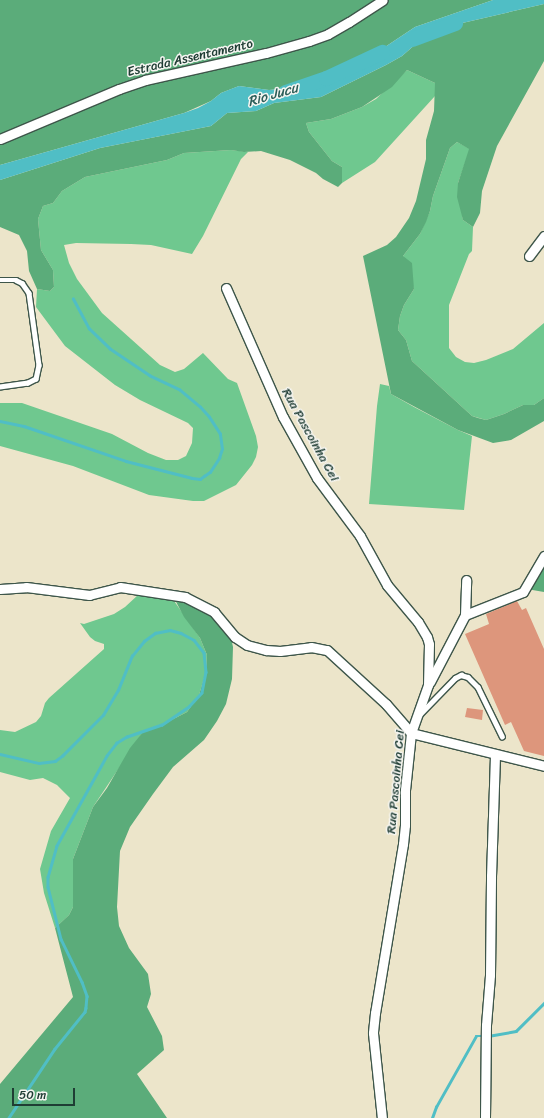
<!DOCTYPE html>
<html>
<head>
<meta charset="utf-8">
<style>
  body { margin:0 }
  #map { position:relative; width:544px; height:1118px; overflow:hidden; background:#ece5ca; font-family:Sriracha,sans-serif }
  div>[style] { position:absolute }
  .green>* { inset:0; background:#6fc88f }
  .forest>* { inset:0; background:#5bac7a }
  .water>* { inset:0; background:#50bec5 }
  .stream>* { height:2.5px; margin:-1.25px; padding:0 1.25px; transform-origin:1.25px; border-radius:1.25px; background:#50bec5 }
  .river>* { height:15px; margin:-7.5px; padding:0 7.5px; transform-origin:7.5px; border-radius:7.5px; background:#50bec5 }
  .building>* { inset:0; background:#dd967c }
  .roads { filter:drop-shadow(1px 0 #3e564a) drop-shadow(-1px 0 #3e564a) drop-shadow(0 1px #3e564a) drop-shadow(0 -1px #3e564a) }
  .lane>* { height:4.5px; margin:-2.25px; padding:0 2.25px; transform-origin:2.25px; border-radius:2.25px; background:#fff }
  .street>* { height:9px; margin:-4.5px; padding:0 4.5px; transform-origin:4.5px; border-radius:4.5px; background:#fff }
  span { translate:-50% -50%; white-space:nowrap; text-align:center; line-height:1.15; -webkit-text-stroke:3px #f6f6f2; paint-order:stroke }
  .street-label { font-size:13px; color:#1f3d34 }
  .water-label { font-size:14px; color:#2b5d58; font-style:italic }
  .scale { position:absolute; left:12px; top:1088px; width:63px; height:18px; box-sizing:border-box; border:2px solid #1f3d34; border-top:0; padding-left:5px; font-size:12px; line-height:14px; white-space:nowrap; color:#1f3d34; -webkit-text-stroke:3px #f6f6f2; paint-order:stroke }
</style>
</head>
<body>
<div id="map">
  <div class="green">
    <div style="clip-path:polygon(407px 70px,435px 83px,435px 96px,375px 162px,342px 183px,342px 167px,332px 161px,309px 132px,306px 123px,331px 119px,362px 107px,376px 99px)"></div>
    <div style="clip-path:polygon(457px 142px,470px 149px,458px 183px,463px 220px,473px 227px,472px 251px,469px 254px,449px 305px,449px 348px,456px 357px,465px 362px,474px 363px,486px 360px,513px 349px,544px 323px,544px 398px,534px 405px,523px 405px,504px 414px,486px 420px,472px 416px,412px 361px,406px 340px,398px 330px,400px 316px,404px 305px,414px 289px,403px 256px,420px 234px,430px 211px,433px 196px,450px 148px)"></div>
    <div style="clip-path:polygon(231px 150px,248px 152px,241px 159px,203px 236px,192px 254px,151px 245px,131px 244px,76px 243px,64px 245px,69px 263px,77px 279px,102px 313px,160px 365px,175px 372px,184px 369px,203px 353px,228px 379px,237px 383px,256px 436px,258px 447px,256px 457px,252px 465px,236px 485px,204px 501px,193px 501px,149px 495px,73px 466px,0 446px,0 403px,22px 403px,112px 434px,148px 453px,166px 460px,178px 460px,186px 456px,192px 443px,193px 428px,188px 423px,140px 400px,115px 385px,65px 346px,36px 307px,37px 289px,50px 291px,54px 287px,53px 270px,41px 250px,38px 219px,43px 206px,53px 203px,62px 191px,85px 177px,167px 160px,184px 153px)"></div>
    <div style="clip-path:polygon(380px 384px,389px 386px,391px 394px,414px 407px,458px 430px,472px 436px,464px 510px,369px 504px,377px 406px)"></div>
    <div style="clip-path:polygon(145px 594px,172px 598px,200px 638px,207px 655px,206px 671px,199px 695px,187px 712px,160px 726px,143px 732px,93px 807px,73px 859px,73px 907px,69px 915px,55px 928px,44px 893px,40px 869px,51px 831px,70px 798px,57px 785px,43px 778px,30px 780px,0 772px,0 730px,15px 732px,36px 722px,41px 716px,45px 703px,49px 698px,104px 649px,104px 644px,95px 641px,90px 637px,80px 623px,84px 624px,114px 614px,125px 607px,138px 595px)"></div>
  </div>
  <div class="forest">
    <div style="clip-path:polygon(0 0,493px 0,415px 27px,358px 65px,335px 79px,319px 85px,269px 90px,239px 86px,221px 93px,211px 101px,184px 113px,0 165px)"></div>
    <div style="clip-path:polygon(544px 4px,544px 61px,497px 146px,482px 191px,480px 213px,473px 227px,463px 220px,457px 197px,458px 183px,469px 149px,457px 142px,450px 148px,433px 196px,430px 211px,426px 222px,420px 234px,403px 256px,412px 263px,414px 289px,404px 305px,400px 316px,398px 330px,406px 340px,412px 361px,472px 416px,478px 418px,486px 420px,504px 414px,523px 405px,534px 405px,544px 398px,544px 421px,511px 440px,493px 443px,458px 430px,391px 394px,363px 256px,387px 245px,396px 237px,409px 218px,416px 201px,426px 159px,426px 140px,434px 111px,435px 83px,407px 70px,392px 87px,362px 107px,331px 119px,306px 123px,309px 132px,332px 161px,342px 167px,342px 183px,338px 187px,323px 179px,316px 173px,290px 160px,261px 151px,244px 152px,231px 150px,184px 153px,167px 160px,85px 177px,62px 191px,53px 203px,43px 206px,38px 219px,41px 250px,53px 270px,54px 287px,50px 291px,37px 289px,29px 271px,27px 251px,19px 235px,0 227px,0 180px,100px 148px,211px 126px,227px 113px,256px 111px,274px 103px,321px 97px,386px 65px,402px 56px,432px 30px)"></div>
    <div style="clip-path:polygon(544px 553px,544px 592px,521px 588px)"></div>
    <div style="clip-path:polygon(173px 596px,227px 619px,233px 647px,232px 679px,226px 704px,217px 721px,204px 740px,173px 767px,153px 794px,130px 827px,120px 851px,117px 907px,119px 926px,129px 948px,148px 974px,151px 994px,147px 1007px,162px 1036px,164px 1050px,137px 1074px,167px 1118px,0 1118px,0 1084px,73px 997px,55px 928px,69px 915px,73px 907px,73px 859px,93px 807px,107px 788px,130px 748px,143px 732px,160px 726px,187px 712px,199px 695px,206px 671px,207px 655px,200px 638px,184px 617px)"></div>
  </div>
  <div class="water">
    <div style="clip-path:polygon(493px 0,544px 0,544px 4px,432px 30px,402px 56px,386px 65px,321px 97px,274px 103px,256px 111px,227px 113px,211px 126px,100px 148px,0 180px,0 165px,184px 113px,198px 108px,211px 101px,221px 93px,231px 89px,239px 86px,269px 90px,319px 85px,335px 79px,358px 65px,415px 27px)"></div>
  </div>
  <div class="stream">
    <div style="left:0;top:421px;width:25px;rotate:12deg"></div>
    <div style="left:24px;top:426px;width:108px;rotate:18.9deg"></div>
    <div style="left:126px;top:461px;width:68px;rotate:14.4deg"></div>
    <div style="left:192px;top:478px;width:8px;rotate:7deg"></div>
    <div style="left:200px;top:479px;width:5px;rotate:-37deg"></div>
    <div style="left:204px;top:476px;width:7px;rotate:-34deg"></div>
    <div style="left:210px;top:472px;width:17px;rotate:-57deg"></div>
    <div style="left:219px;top:458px;width:9px;rotate:-72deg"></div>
    <div style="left:222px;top:449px;width:15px;rotate:-98deg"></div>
    <div style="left:220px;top:434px;width:20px;rotate:-123deg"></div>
    <div style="left:209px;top:417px;width:13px;rotate:-132deg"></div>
    <div style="left:200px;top:407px;width:26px;rotate:-140deg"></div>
    <div style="left:180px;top:390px;width:33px;rotate:-155deg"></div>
    <div style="left:150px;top:376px;width:48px;rotate:-146deg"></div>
    <div style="left:110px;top:349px;width:29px;rotate:-136deg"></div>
    <div style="left:89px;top:329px;width:34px;rotate:-118deg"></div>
    <div style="left:0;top:754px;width:40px;rotate:13deg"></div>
    <div style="left:39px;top:763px;width:16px;rotate:-7deg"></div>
    <div style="left:55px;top:761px;width:9px;rotate:-36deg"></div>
    <div style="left:62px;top:756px;width:58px;rotate:-45deg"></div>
    <div style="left:103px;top:715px;width:29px;rotate:-59deg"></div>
    <div style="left:118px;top:690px;width:37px;rotate:-68deg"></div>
    <div style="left:132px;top:656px;width:19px;rotate:-51deg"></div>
    <div style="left:144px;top:641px;width:14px;rotate:-36deg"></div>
    <div style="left:155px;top:633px;width:15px;rotate:-11deg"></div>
    <div style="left:170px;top:630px;width:11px;rotate:15deg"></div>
    <div style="left:181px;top:633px;width:15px;rotate:28deg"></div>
    <div style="left:194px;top:640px;width:16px;rotate:52deg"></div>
    <div style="left:204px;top:653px;width:19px;rotate:84deg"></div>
    <div style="left:206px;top:672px;width:21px;rotate:101deg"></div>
    <div style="left:202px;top:693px;width:19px;rotate:133deg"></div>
    <div style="left:189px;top:707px;width:32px;rotate:146deg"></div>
    <div style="left:162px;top:725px;width:37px;rotate:161deg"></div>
    <div style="left:127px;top:737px;width:12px;rotate:149deg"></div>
    <div style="left:117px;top:743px;width:16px;rotate:128deg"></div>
    <div style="left:107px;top:756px;width:103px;rotate:119.1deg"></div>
    <div style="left:57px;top:846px;width:32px;rotate:106deg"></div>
    <div style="left:48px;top:877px;width:10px;rotate:90deg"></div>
    <div style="left:48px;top:887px;width:54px;rotate:76deg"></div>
    <div style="left:61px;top:939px;width:48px;rotate:64deg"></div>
    <div style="left:82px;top:982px;width:15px;rotate:70deg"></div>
    <div style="left:87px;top:996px;width:12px;rotate:95deg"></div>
    <div style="left:86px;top:1008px;width:4px;rotate:104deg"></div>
    <div style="left:85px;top:1012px;width:48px;rotate:129deg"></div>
    <div style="left:55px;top:1049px;width:83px;rotate:123.7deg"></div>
    <div style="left:488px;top:1036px;width:28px;rotate:-10deg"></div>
    <div style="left:516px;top:1031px;width:40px;rotate:-45deg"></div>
    <div style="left:432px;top:1118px;width:12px;rotate:-70deg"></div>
    <div style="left:436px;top:1107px;width:81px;rotate:-60.6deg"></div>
    <div style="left:476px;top:1036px;width:7px"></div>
  </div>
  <div class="river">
    <div style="left:412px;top:39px;width:46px;rotate:-20.4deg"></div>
    <div style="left:285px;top:92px;width:43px;rotate:-18.9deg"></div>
    <div style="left:326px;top:78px;width:62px;rotate:-24.9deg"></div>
  </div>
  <div class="building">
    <div style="clip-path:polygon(517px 601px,522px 610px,526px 608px,544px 649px,544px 756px,524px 751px,511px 722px,505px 725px,465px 634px,489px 624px,486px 614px)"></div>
    <div style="clip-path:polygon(467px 708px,483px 710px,482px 720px,465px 717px)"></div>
  </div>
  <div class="roads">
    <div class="lane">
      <div style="left:0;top:280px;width:16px"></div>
      <div style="left:16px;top:280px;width:7px;rotate:27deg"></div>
      <div style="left:22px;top:283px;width:12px;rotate:55deg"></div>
      <div style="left:29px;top:293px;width:73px;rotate:82.1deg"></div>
      <div style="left:39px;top:365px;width:14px;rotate:102deg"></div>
      <div style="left:36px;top:379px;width:9px;rotate:153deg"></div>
      <div style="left:28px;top:383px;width:28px;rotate:172deg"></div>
      <div style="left:420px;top:714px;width:50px;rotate:-45.8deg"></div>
      <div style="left:455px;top:678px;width:7px;rotate:-27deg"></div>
      <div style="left:461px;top:675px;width:7px;rotate:16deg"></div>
      <div style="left:468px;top:677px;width:14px;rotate:45deg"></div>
      <div style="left:478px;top:687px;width:55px;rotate:63.9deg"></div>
    </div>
    <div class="street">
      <div style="left:0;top:139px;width:129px;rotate:-22.8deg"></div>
      <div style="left:119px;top:89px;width:28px;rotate:-19deg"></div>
      <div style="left:145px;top:80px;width:124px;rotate:-12.6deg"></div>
      <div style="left:266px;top:53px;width:45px;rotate:-15.6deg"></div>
      <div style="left:309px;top:41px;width:20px;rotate:-20deg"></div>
      <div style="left:328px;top:34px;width:24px;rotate:-30deg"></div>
      <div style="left:349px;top:22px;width:40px;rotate:-32.9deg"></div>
      <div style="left:529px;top:256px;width:25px;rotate:-53deg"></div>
      <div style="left:226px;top:288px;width:141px;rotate:66.2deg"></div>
      <div style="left:283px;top:417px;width:70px;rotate:60.9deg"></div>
      <div style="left:317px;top:478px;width:72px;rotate:53.4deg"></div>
      <div style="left:360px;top:536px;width:56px;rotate:61.1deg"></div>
      <div style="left:387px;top:585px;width:48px;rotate:50deg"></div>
      <div style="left:418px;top:622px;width:17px;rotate:59deg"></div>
      <div style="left:427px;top:637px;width:7px;rotate:74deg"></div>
      <div style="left:429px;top:644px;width:41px;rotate:91.4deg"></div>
      <div style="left:428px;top:685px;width:51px;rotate:109.5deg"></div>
      <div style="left:411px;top:733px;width:57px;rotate:96deg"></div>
      <div style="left:405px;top:790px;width:35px;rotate:90deg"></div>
      <div style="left:405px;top:825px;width:19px;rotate:96deg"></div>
      <div style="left:403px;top:844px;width:171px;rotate:99.4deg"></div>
      <div style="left:375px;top:1013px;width:20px;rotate:96deg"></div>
      <div style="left:373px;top:1033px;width:85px;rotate:84deg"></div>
      <div style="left:0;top:589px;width:26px;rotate:-4deg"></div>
      <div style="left:26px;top:587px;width:64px;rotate:7.2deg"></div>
      <div style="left:89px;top:595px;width:32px;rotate:-14deg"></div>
      <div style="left:120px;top:587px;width:66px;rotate:8.7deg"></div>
      <div style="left:185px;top:597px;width:33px;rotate:27deg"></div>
      <div style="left:214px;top:612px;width:33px;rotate:50deg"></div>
      <div style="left:235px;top:637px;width:14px;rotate:34deg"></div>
      <div style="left:247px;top:645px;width:20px;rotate:15deg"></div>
      <div style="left:266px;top:650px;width:14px;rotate:4deg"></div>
      <div style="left:280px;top:651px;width:31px;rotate:-7deg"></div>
      <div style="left:311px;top:647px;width:16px;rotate:11deg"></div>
      <div style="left:327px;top:650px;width:80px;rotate:42.5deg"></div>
      <div style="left:386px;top:704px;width:38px;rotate:49deg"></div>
      <div style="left:411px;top:733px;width:137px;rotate:13.9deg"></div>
      <div style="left:465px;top:615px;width:62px;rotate:-21.6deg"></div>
      <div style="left:523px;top:592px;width:42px;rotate:-59.7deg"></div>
      <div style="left:430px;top:682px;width:76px;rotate:-62.4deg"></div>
      <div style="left:465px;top:615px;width:35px;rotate:-88deg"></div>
      <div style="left:485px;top:1118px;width:93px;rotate:-89.4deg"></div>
      <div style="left:486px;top:1025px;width:50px;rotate:-85.4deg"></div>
      <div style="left:490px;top:975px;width:99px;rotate:-89.4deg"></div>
      <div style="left:491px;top:876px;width:122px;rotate:-88.1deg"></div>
    </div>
  </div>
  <div class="street-label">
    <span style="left:190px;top:58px;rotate:-13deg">Estrada Assentamento</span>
    <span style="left:310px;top:435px;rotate:61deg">Rua Pascoinha Cei</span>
    <span style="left:396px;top:782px;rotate:-85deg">Rua Pascoinha Cei</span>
  </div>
  <div class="water-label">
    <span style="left:273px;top:95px;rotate:-17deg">Rio Jucu</span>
  </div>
  <div class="scale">50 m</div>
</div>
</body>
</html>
